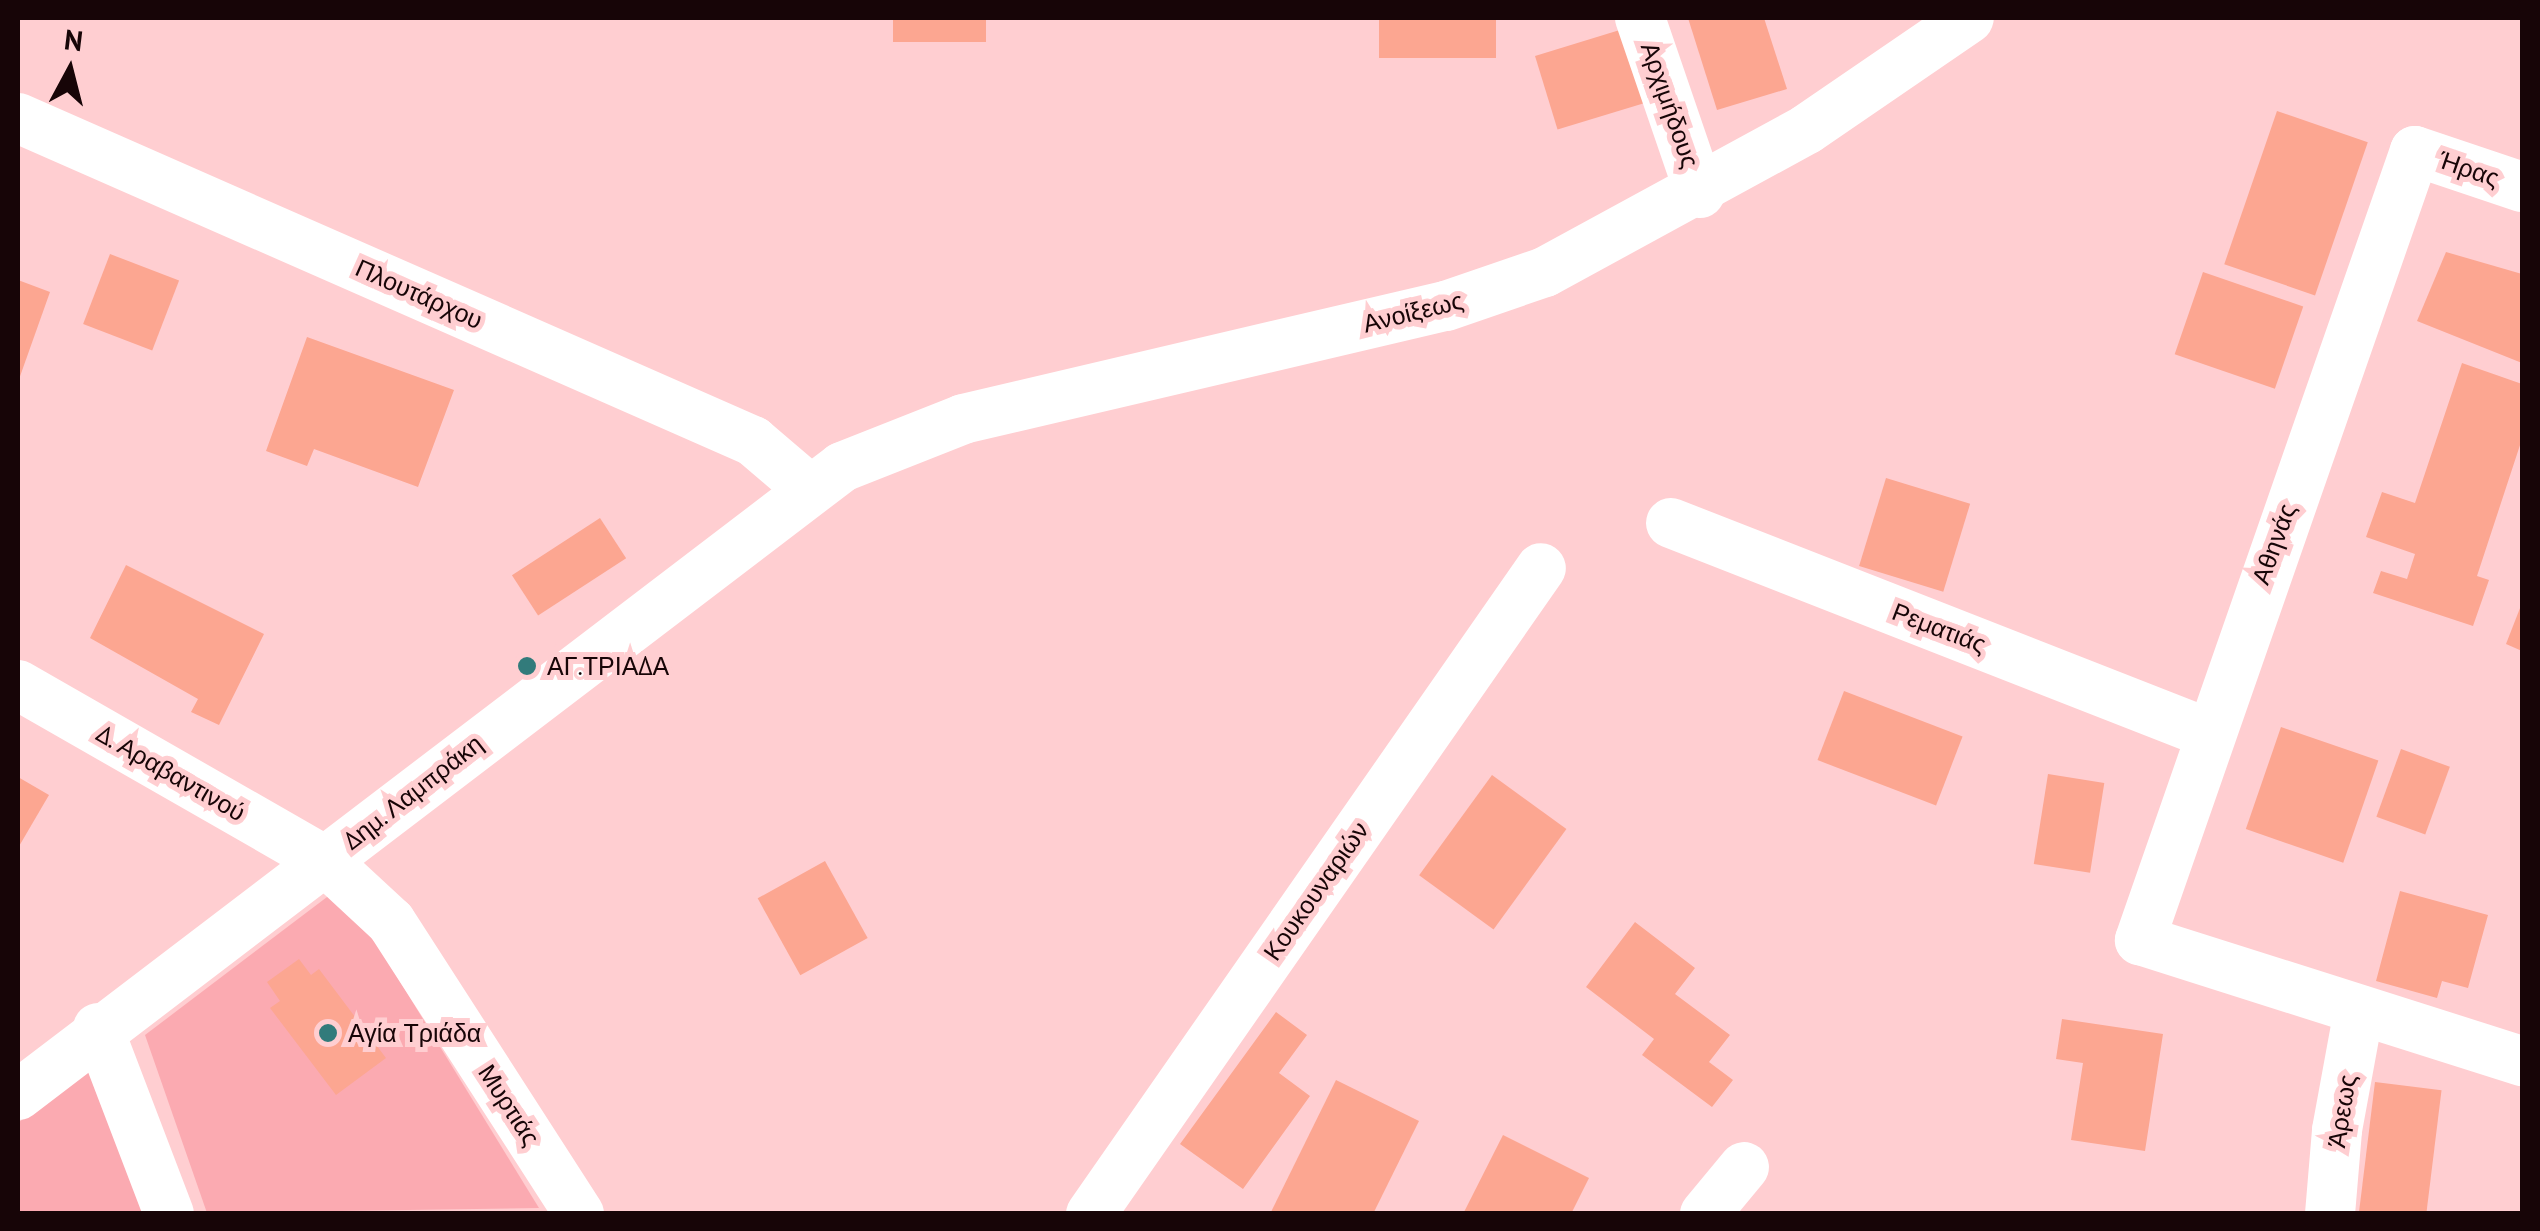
<!DOCTYPE html>
<html>
<head>
<meta charset="utf-8">
<style>
  body { margin:0 }
  #map { position:relative; width:2540px; height:1231px; overflow:hidden; background:#ffced1; font-family:"PT Sans",sans-serif }
  div>[style] { position:absolute }
  .green>* { inset:0; background:#fbaab1 }
  .building>* { inset:0; background:#fca691; transform-origin:0 0 }
  .minor>* { height:50px; margin:-25px; padding:0 25px; transform-origin:25px; border-radius:25px; background:#fff }
  .dots>* { width:28px; height:28px; translate:-50% -50%; box-sizing:border-box; border:5px solid #ffced1; border-radius:50% }
  span { translate:-50% -50%; white-space:nowrap; text-align:center; line-height:1.15; -webkit-text-stroke:10px #ffced1; paint-order:stroke }
  .street-label { font-size:25px; color:#170507 }
  .poi-label { font-size:25px; color:#170507 }
  .left { translate:0 -50%; text-align:left }
  .frame { position:absolute; inset:0; border:20px solid #170507; pointer-events:none }
  .north { position:absolute; left:20px; top:20px; width:100px; height:100px; -webkit-text-stroke:8px #ffced1; paint-order:stroke; rotate:7deg; font-size:28px; font-weight:700; line-height:40px; text-align:center; color:#170507 }
  .north::after { content:''; display:block; margin:auto; width:35px; height:45px; background:#170507; clip-path:polygon(50% 0,100% 100%,50% 72%,0 100%) }
</style>
</head>
<body>
<div id="map">
  <div class="green">
    <div style="clip-path:polygon(331px 894px,377px 944px,539px 1208px,207px 1213px,145px 1035px)"></div>
    <div style="clip-path:polygon(88px 1066px,145px 1213px,18px 1214px,18px 1123px)"></div>
  </div>
  <div class="building">
    <div style="left:893px;top:18px;width:93px;height:24px"></div>
    <div style="left:1379px;top:18px;width:117px;height:40px"></div>
    <div style="clip-path:polygon(1688px 18px,1764px 18px,1787px 89px,1717px 110px)"></div>
    <div style="left:1623px;top:29px;width:77px;height:92px;rotate:73deg"></div>
    <div style="left:2277px;top:111px;width:96px;height:162px;rotate:19deg"></div>
    <div style="clip-path:polygon(2446px 252px,2522px 274px,2522px 363px,2417px 321px)"></div>
    <div style="left:110px;top:254px;width:74px;height:75px;rotate:21deg"></div>
    <div style="left:2203px;top:272px;width:106px;height:87px;rotate:19deg"></div>
    <div style="clip-path:polygon(18px 280px,50px 292px,18px 382px)"></div>
    <div style="clip-path:polygon(307px 337px,454px 390px,418px 487px,314px 449px,307px 466px,266px 451px)"></div>
    <div style="clip-path:polygon(2462px 363px,2522px 384px,2522px 439px,2477px 576px,2489px 580px,2473px 626px,2373px 593px,2381px 571px,2407px 579px,2415px 554px,2366px 537px,2382px 492px,2415px 503px)"></div>
    <div style="left:1886px;top:478px;width:88px;height:92px;rotate:17deg"></div>
    <div style="left:600px;top:518px;width:48px;height:105px;rotate:57deg"></div>
    <div style="clip-path:polygon(126px 565px,264px 634px,219px 725px,191px 712px,198px 699px,90px 638px)"></div>
    <div style="clip-path:polygon(2522px 603px,2522px 651px,2506px 644px)"></div>
    <div style="left:1844px;top:691px;width:127px;height:74px;rotate:21deg"></div>
    <div style="left:2281px;top:727px;width:103px;height:108px;rotate:19deg"></div>
    <div style="left:2401px;top:749px;width:52px;height:72px;rotate:20deg"></div>
    <div style="left:2048px;top:774px;width:57px;height:91px;rotate:9deg"></div>
    <div style="left:1492px;top:775px;width:92px;height:124px;rotate:36deg"></div>
    <div style="clip-path:polygon(18px 777px,49px 795px,18px 848px)"></div>
    <div style="left:825px;top:861px;width:88px;height:77px;rotate:61deg"></div>
    <div style="clip-path:polygon(2400px 891px,2488px 915px,2468px 988px,2442px 981px,2437px 998px,2376px 981px)"></div>
    <div style="clip-path:polygon(1635px 922px,1695px 968px,1675px 994px,1730px 1035px,1709px 1062px,1733px 1080px,1712px 1107px,1642px 1055px,1654px 1039px,1586px 987px)"></div>
    <div style="clip-path:polygon(299px 959px,311px 975px,319px 969px,386px 1058px,336px 1095px,270px 1008px,280px 1001px,267px 982px)"></div>
    <div style="clip-path:polygon(1276px 1012px,1307px 1035px,1279px 1073px,1310px 1096px,1243px 1189px,1180px 1144px)"></div>
    <div style="clip-path:polygon(2062px 1019px,2163px 1034px,2145px 1151px,2071px 1140px,2083px 1063px,2056px 1059px)"></div>
    <div style="clip-path:polygon(1336px 1080px,1419px 1121px,1373px 1214px,1270px 1214px)"></div>
    <div style="left:2375px;top:1082px;width:67px;height:133px;rotate:7deg"></div>
    <div style="clip-path:polygon(1503px 1135px,1589px 1178px,1571px 1214px,1463px 1214px)"></div>
  </div>
  <div class="minor">
    <div style="left:1640px;top:18px;width:185px;rotate:71.1deg"></div>
    <div style="left:18px;top:118px;width:803px;rotate:23.72deg"></div>
    <div style="left:753px;top:441px;width:72px;rotate:40.5deg"></div>
    <div style="left:2522px;top:187px;width:113px;rotate:-161.4deg"></div>
    <div style="left:2415px;top:151px;width:836px;rotate:109.22deg"></div>
    <div style="left:2140px;top:940px;width:401px;rotate:17.6deg"></div>
    <div style="left:1671px;top:523px;width:576px;rotate:21.39deg"></div>
    <div style="left:18px;top:685px;width:353px;rotate:29.8deg"></div>
    <div style="left:324px;top:860px;width:91px;rotate:42.8deg"></div>
    <div style="left:391px;top:922px;width:347px;rotate:57.2deg"></div>
    <div style="left:98px;top:1028px;width:199px;rotate:69.1deg"></div>
    <div style="left:18px;top:1095px;width:1036px;rotate:-37.31deg"></div>
    <div style="left:842px;top:467px;width:130px;rotate:-21.6deg"></div>
    <div style="left:963px;top:419px;width:496px;rotate:-13.2deg"></div>
    <div style="left:1446px;top:306px;width:105px;rotate:-19deg"></div>
    <div style="left:1545px;top:272px;width:298px;rotate:-28.6deg"></div>
    <div style="left:1807px;top:129px;width:196px;rotate:-34.4deg"></div>
    <div style="left:1091px;top:1214px;width:787px;rotate:-55.14deg"></div>
    <div style="left:1705px;top:1214px;width:61px;rotate:-50.3deg"></div>
    <div style="left:2330px;top:1214px;width:84px;rotate:-85.2deg"></div>
    <div style="left:2337px;top:1130px;width:122px;rotate:-79.6deg"></div>
  </div>
  <div class="dots">
    <div style="left:527px;top:666px;background:#327b7b"></div>
    <div style="left:328px;top:1033px;background:#327b7b"></div>
  </div>
  <div class="street-label">
    <span style="left:1670px;top:105px;rotate:71deg">Αρχιμήδους</span>
    <span style="left:2469px;top:169px;rotate:19deg">Ήρας</span>
    <span style="left:419px;top:294px;rotate:24deg">Πλουτάρχου</span>
    <span style="left:1413px;top:312px;rotate:-14deg">Ανοίξεως</span>
    <span style="left:2274px;top:544px;rotate:-70deg">Αθηνάς</span>
    <span style="left:1939px;top:628px;rotate:21deg">Ρεματιάς</span>
    <span style="left:171px;top:773px;rotate:30deg">Δ. Αραβαντινού</span>
    <span style="left:413px;top:792px;rotate:-38deg">Δημ. Λαμπράκη</span>
    <span style="left:1316px;top:891px;rotate:-55deg">Κουκουναριών</span>
    <span style="left:509px;top:1105px;rotate:57deg">Μυρτιάς</span>
    <span style="left:2342px;top:1111px;rotate:-81deg">Άρεως</span>
  </div>
  <div class="poi-label">
    <span class="left" style="left:547px;top:666px">ΑΓ.ΤΡΙΑΔΑ</span>
    <span class="left" style="left:348px;top:1033px">Αγία Τριάδα</span>
  </div>
  <div class="frame"></div>
  <div class="north">N</div>
</div>
</body>
</html>
